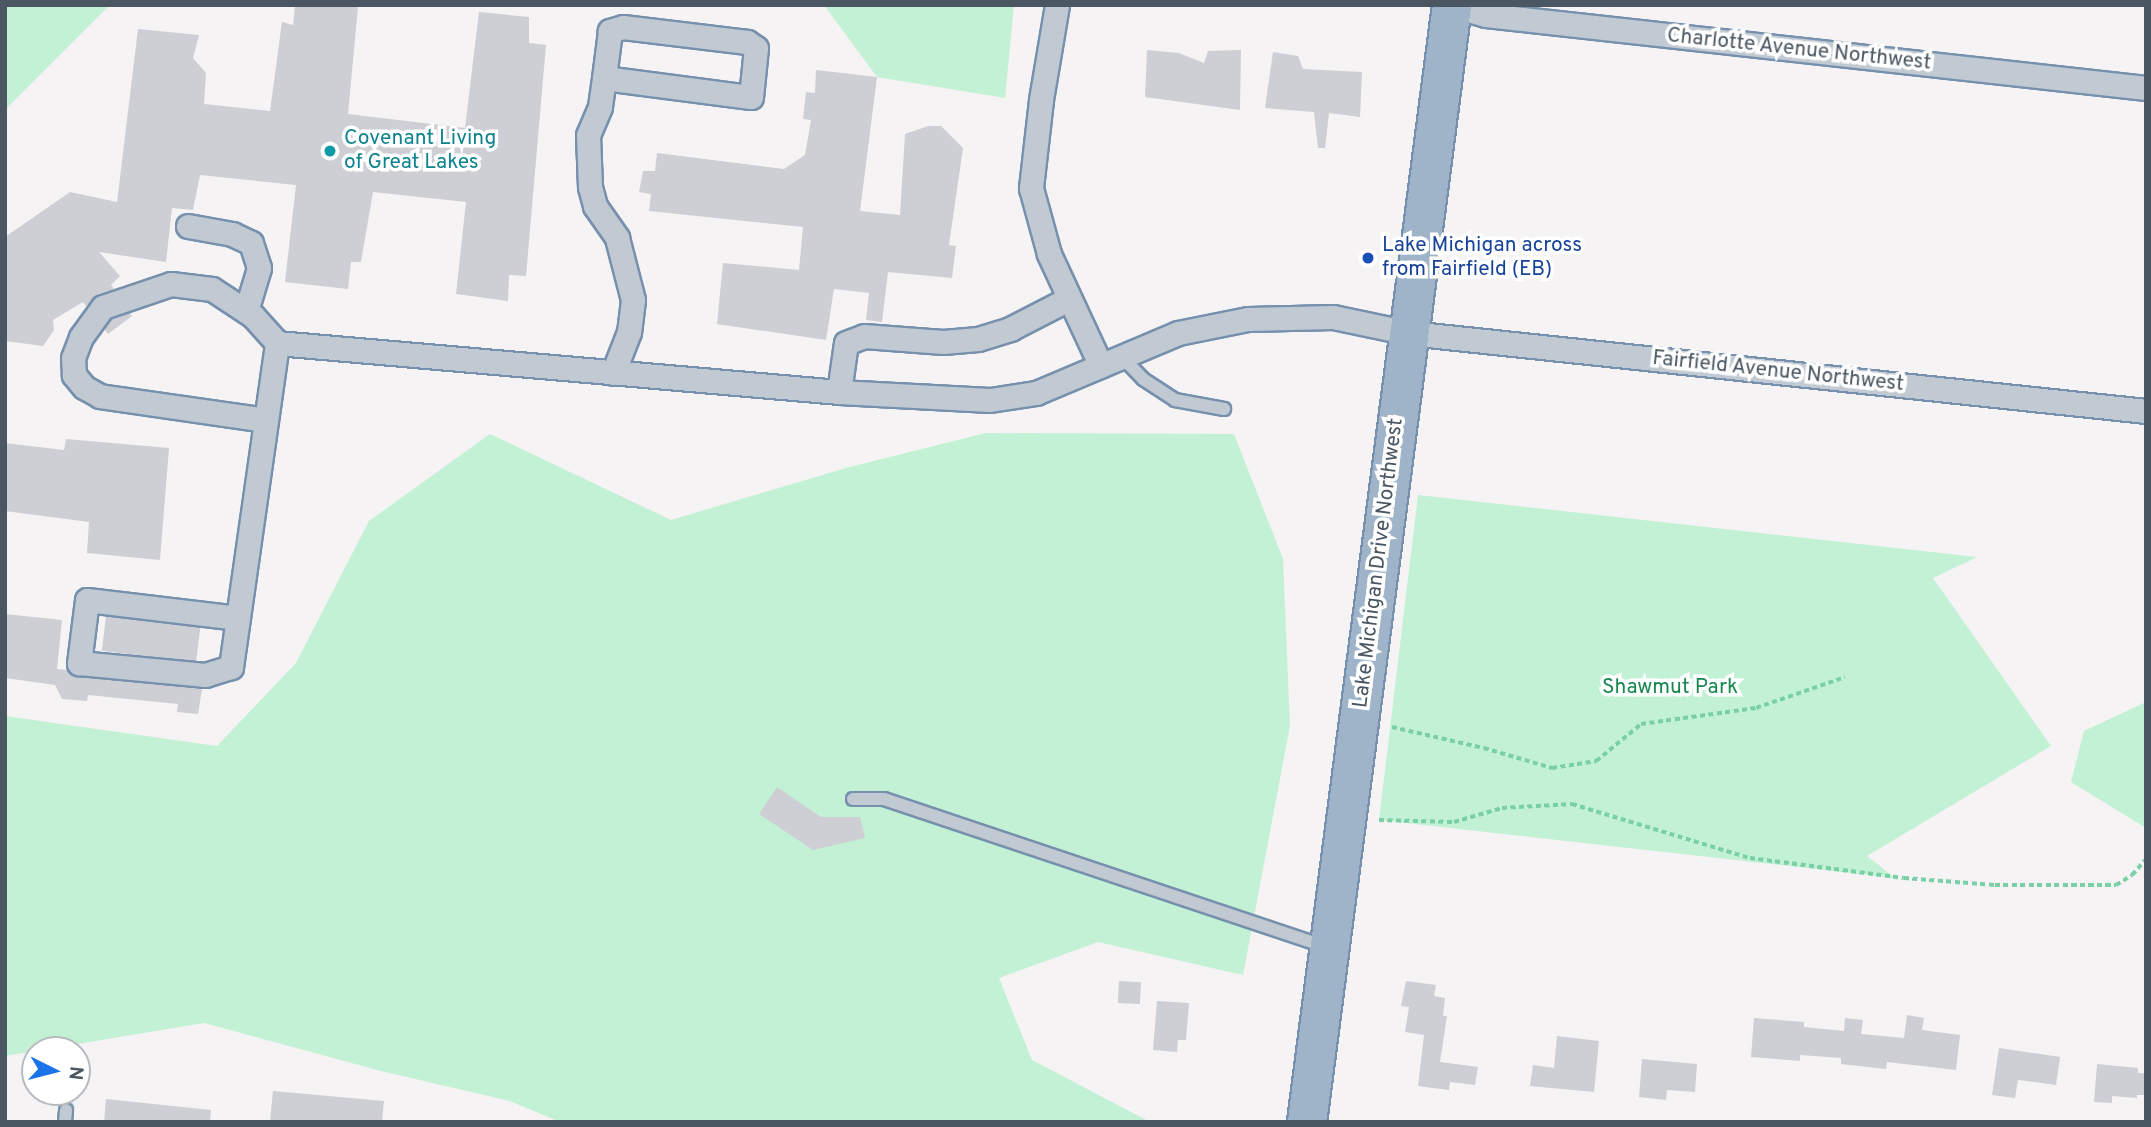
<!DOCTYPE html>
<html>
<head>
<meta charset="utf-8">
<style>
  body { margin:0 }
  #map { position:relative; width:2151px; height:1127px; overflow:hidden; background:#f5f3f3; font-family:Overpass,sans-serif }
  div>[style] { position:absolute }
  .green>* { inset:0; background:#c3f1d5 }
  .building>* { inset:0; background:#cdcfd5; transform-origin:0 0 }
  .path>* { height:3.5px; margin-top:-1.75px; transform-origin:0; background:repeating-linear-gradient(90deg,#7ad0a6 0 5px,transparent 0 8.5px) }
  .roads { filter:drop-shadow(2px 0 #7690ad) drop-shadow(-2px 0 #7690ad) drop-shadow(0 2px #7690ad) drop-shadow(0 -2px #7690ad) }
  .service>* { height:12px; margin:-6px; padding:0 6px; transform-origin:6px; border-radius:6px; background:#c1cad2 }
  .minor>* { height:23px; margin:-11.5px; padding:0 11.5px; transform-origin:11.5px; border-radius:11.5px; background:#c1cad2 }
  .trunk>* { height:38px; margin:-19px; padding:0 19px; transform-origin:19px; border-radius:19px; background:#9fb4c9 }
  .dots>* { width:19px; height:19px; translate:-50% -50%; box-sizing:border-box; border:4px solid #fff; border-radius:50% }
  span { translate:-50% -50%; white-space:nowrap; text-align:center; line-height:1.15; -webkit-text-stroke:7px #fff; paint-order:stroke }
  .street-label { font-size:21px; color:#4a5661 }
  .culture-label { font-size:21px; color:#0d838f }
  .left { translate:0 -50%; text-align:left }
  .transit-label { font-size:21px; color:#164399 }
  .park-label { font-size:21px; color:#17864f }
  .frame { position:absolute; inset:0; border:7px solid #4a5661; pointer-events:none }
  .north { position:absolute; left:21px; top:1036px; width:70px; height:70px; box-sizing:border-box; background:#fff; border:2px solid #b7bbc0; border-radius:50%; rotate:96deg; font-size:19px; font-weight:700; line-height:28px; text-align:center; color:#4a5661 }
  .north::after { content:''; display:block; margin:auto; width:24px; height:32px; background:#1a73e8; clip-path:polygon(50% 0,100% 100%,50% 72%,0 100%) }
</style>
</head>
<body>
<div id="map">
  <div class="green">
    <div style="clip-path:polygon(5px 5px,110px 5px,5px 110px)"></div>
    <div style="clip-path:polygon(824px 5px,1014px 5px,1005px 98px,877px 77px)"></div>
    <div style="clip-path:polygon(986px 433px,1234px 434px,1283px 559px,1290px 726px,1243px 975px,1098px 942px,999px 978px,1032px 1060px,1150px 1122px,560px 1122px,510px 1101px,381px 1071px,204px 1023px,5px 1056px,5px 716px,217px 746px,296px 663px,369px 521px,490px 434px,671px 520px,846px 468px)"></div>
    <div style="clip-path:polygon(1418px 495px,1977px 557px,1933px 578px,2051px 746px,1867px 856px,1895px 878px,1379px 820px)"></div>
    <div style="clip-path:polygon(2146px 702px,2146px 828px,2071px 782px,2084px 731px)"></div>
  </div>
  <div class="building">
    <div style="clip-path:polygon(295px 5px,358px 7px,348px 114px,465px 128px,479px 12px,529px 17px,529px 43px,546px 45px,526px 276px,509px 275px,508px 301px,456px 294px,466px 202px,373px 192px,361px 262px,351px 262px,348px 289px,285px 282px,296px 185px,200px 175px,193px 210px,172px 208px,166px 262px,99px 252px,120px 276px,111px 285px,114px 289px,98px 294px,86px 306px,83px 302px,53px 320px,54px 330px,43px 346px,5px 341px,5px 237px,70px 192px,117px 202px,138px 29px,199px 35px,193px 58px,206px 73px,204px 104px,270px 111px,282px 22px,293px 25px)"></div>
    <div style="clip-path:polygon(1147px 50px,1179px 53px,1204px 63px,1208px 51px,1241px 50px,1240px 110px,1145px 97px)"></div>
    <div style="clip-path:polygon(1273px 52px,1298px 56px,1303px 69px,1362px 72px,1360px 117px,1329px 113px,1325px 148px,1318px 148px,1314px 112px,1265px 108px)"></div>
    <div style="clip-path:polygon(816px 70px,877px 77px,860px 211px,900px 215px,905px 134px,928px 126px,941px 126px,963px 148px,949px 245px,956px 246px,952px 278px,888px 272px,882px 322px,866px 320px,869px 293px,834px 289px,826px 340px,717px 324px,723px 263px,799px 270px,803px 227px,649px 211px,651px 194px,639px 192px,643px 171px,655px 171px,657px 153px,784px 169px,805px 155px,811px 120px,803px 119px,806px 92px,815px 93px)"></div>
    <div style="clip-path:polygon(130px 313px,132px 316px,108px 334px,104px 329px,112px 319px)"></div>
    <div style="clip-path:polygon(66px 439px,169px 448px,160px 560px,87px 553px,89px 522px,5px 511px,5px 443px,64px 450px)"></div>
    <div style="clip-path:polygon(5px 614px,62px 620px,57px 669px,67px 670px,78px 677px,202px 689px,198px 714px,177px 712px,178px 704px,88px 695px,87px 701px,62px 699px,55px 685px,5px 678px)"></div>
    <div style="left:106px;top:616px;width:95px;height:35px;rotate:7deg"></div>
    <div style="clip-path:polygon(777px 787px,821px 817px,860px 817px,865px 838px,813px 850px,759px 814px)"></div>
    <div style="left:1119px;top:981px;width:22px;height:22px;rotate:3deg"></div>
    <div style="clip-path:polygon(1406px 981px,1436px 985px,1434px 996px,1445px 998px,1443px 1016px,1447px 1016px,1440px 1062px,1478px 1067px,1475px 1085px,1450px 1082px,1449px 1090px,1418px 1086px,1424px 1035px,1405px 1032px,1409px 1007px,1401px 1006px)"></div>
    <div style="clip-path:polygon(1157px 1001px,1189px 1003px,1186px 1040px,1178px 1040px,1177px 1052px,1153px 1050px)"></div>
    <div style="clip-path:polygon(1907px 1015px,1924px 1018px,1922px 1030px,1960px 1035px,1956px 1070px,1887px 1062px,1886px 1069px,1841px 1064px,1841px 1058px,1800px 1055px,1800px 1061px,1751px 1057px,1754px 1018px,1804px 1022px,1804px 1027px,1844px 1031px,1845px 1018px,1863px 1020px,1861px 1034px,1904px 1038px)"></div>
    <div style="clip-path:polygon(1557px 1036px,1599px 1041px,1594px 1092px,1530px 1086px,1533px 1065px,1554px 1068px)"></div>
    <div style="clip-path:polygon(1999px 1048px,2060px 1057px,2056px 1085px,2018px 1080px,2015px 1098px,1992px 1095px)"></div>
    <div style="clip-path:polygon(1642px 1059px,1697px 1064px,1695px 1092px,1667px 1090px,1666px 1100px,1639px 1097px)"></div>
    <div style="clip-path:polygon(2097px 1064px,2138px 1068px,2138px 1073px,2146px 1073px,2146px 1095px,2137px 1095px,2137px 1098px,2112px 1096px,2112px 1103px,2094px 1102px)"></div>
    <div style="clip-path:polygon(273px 1091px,384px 1101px,382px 1122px,270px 1122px)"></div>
    <div style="clip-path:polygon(106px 1099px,211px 1110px,210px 1122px,104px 1122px)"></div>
  </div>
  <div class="path">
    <div style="left:1392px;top:727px;width:94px;rotate:12.9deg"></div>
    <div style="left:1484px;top:748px;width:71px;rotate:16.4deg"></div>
    <div style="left:1552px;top:768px;width:45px;rotate:-9deg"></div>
    <div style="left:1596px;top:761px;width:58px;rotate:-39.4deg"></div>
    <div style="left:1641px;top:724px;width:116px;rotate:-7.9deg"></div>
    <div style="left:1756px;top:708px;width:94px;rotate:-19.2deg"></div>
    <div style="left:1379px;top:820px;width:75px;rotate:1.5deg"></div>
    <div style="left:1454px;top:822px;width:50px;rotate:-16.3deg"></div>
    <div style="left:1502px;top:808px;width:70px;rotate:-3.3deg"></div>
    <div style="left:1572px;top:804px;width:186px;rotate:16.9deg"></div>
    <div style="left:1750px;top:858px;width:155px;rotate:7.4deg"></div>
    <div style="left:1904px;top:878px;width:91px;rotate:4.4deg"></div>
    <div style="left:1995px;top:885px;width:121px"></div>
    <div style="left:2116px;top:885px;width:19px;rotate:-32deg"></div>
    <div style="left:2132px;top:875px;width:21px;rotate:-49deg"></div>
  </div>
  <div class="roads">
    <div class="service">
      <div style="left:1122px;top:357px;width:30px;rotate:46deg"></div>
      <div style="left:1143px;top:379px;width:38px;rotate:33deg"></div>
      <div style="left:1175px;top:400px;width:50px;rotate:10.4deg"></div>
      <div style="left:853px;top:799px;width:31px"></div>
      <div style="left:884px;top:799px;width:466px;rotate:18.5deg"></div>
      <div style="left:65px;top:1122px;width:12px;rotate:-85deg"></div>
    </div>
    <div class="minor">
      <div style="left:1057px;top:5px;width:96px;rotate:99.6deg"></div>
      <div style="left:1041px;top:100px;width:89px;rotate:96.5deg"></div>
      <div style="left:1031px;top:188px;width:68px;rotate:74.7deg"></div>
      <div style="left:1049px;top:254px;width:123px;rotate:65.1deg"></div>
      <div style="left:1451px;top:5px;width:36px;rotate:16deg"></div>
      <div style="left:1486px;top:15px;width:664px;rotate:6.31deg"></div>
      <div style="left:604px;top:78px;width:148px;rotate:7.4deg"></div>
      <div style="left:751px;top:97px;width:49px;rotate:-84.2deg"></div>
      <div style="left:756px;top:48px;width:11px;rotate:-146deg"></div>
      <div style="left:747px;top:42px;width:125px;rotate:-173.1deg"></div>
      <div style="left:623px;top:27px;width:14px;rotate:163deg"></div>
      <div style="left:610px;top:31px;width:47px;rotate:97.3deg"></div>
      <div style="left:604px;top:78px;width:29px;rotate:98deg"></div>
      <div style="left:600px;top:107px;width:30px;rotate:113deg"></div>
      <div style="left:588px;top:135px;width:52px;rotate:87.8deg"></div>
      <div style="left:590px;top:187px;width:20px;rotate:75deg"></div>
      <div style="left:595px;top:206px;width:39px;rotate:55deg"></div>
      <div style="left:617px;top:238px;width:64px;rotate:75.5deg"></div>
      <div style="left:633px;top:300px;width:32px;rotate:97deg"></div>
      <div style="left:629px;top:332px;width:44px;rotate:111.3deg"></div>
      <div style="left:188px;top:226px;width:45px;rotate:10.3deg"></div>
      <div style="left:232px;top:234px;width:21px;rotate:25deg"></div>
      <div style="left:251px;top:243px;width:26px;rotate:72deg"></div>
      <div style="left:259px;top:268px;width:45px;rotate:106.8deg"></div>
      <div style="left:839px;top:392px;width:49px;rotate:-81.9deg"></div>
      <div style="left:846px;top:343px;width:19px;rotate:-21deg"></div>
      <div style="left:864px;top:336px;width:79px;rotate:4.3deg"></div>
      <div style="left:943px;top:342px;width:35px;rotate:-5deg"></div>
      <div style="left:978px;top:339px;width:34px;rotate:-17deg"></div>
      <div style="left:1010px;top:329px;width:65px;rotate:-27.3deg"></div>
      <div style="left:266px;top:420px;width:168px;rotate:-171.8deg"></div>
      <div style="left:100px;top:396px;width:18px;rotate:-151deg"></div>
      <div style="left:84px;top:387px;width:16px;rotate:-130deg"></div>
      <div style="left:74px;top:375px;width:17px;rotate:-93deg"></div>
      <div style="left:73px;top:358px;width:22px;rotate:-69deg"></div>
      <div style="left:81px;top:337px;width:37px;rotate:-54deg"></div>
      <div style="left:103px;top:307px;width:72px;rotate:-18.7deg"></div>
      <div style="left:171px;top:284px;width:41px;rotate:7deg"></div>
      <div style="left:212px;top:289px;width:49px;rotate:33.4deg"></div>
      <div style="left:253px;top:316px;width:36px;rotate:48deg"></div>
      <div style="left:277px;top:343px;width:564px;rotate:4.98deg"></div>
      <div style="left:839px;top:392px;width:151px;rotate:3deg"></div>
      <div style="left:990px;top:400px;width:47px;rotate:-8.7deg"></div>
      <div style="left:1036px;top:393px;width:154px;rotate:-22.9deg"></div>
      <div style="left:1178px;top:333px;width:71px;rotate:-11.3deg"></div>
      <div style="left:1248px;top:319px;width:85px;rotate:-1.3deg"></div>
      <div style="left:1333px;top:317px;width:78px;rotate:11.9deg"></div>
      <div style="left:1409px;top:333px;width:741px;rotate:6.04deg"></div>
      <div style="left:238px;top:618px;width:152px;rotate:-173.2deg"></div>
      <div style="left:87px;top:600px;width:64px;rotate:97.2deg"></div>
      <div style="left:79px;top:663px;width:127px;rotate:5.4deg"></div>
      <div style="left:205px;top:675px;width:27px;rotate:-17deg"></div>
      <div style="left:231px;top:667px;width:327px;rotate:-81.9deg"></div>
    </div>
    <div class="trunk">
      <div style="left:1307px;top:1122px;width:1126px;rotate:-82.6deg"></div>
    </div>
  </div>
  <div class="dots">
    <div style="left:330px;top:151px;background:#0f9aa8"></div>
    <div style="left:1368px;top:258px;background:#1a4fb4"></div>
  </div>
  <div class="street-label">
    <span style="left:1799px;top:50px;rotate:6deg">Charlotte Avenue Northwest</span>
    <span style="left:1778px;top:372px;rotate:6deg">Fairfield Avenue Northwest</span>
    <span style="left:1379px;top:563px;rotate:-83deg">Lake Michigan Drive Northwest</span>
  </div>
  <div class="culture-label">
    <span class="left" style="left:344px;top:151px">Covenant Living<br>of Great Lakes</span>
  </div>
  <div class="transit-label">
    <span class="left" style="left:1382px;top:258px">Lake Michigan across<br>from Fairfield (EB)</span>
  </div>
  <div class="park-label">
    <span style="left:1670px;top:688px">Shawmut Park</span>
  </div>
  <div class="frame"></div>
  <div class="north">N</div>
</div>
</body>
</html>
